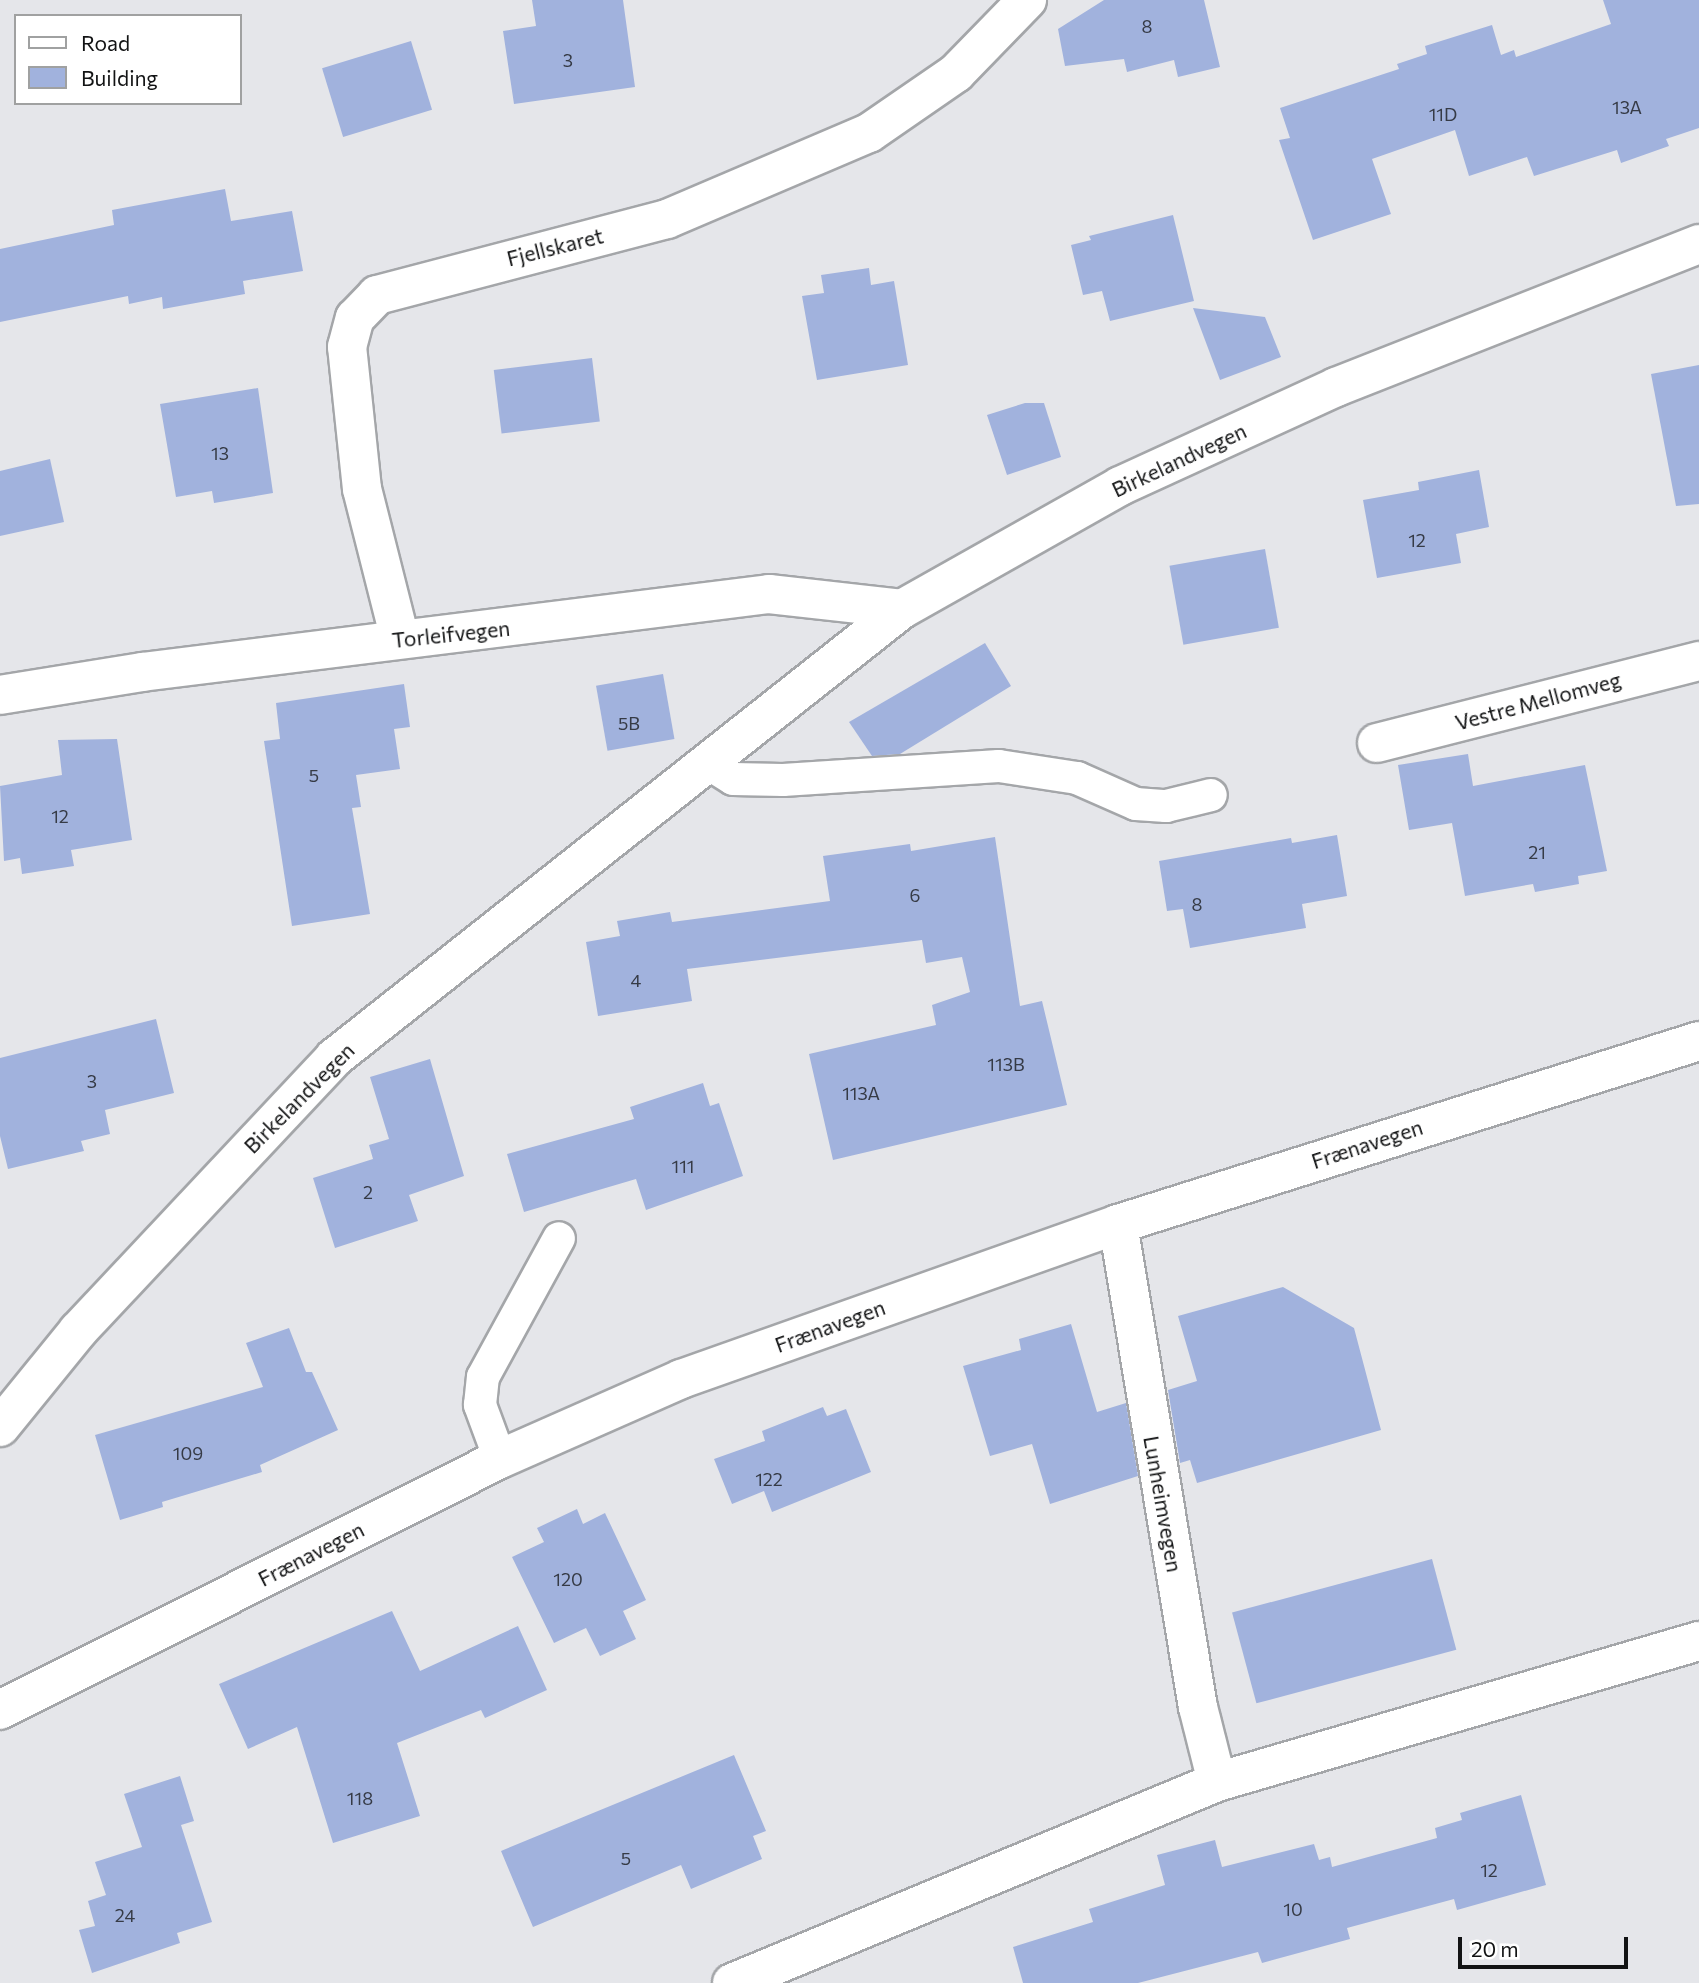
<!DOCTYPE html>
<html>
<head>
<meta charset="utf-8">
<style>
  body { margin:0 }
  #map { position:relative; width:1699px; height:1983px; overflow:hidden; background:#e5e6ea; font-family:Commissioner,sans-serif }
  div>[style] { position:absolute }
  .building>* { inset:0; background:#a1b2dd; transform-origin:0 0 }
  .roads { filter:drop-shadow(2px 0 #a4a6a9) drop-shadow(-2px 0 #a4a6a9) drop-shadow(0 2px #a4a6a9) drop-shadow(0 -2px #a4a6a9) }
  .service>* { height:32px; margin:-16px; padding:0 16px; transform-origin:16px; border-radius:16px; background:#fff }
  .minor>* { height:38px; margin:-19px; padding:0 19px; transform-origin:19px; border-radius:19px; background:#fff }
  .primary>* { height:38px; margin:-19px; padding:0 19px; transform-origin:19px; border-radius:19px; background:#fff }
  span { translate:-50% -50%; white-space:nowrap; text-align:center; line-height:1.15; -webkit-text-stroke:6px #fff; paint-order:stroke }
  .number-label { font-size:18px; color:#363b46 }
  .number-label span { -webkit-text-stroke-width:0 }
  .street-label { font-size:21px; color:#121314 }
  .legend { position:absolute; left:14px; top:14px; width:228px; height:91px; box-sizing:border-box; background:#fff; border:2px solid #a0a1a1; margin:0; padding:9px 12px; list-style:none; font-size:21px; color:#121314 }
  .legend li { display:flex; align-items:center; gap:14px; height:35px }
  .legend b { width:35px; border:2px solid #a0a1a1 }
  .scale { position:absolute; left:1458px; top:1937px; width:170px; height:32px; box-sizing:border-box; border:4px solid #121314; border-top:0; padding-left:9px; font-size:21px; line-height:24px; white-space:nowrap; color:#121314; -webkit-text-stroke:5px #fff; paint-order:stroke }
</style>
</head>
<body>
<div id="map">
  <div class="building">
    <div style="clip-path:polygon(532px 0,623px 0,635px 87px,514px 104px,503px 31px,536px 26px)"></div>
    <div style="clip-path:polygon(1104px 0,1204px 0,1220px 67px,1178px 77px,1174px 60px,1127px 72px,1124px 59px,1065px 66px,1058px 29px)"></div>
    <div style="clip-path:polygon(1603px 0,1699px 0,1699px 128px,1666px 139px,1669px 146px,1621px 163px,1617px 150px,1534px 176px,1527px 157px,1469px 176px,1455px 130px,1372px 159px,1391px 214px,1313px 240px,1279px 140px,1290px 138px,1280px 108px,1399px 69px,1397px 64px,1427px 54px,1425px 46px,1492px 25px,1501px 55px,1514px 50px,1516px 57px,1611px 24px)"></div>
    <div style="left:411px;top:41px;width:72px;height:93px;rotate:73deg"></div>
    <div style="clip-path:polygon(225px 189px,231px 221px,292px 211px,303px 271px,243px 281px,245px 294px,163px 309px,162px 297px,129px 304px,128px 296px,0 322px,0 249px,114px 225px,112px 210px)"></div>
    <div style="clip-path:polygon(1173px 215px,1194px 301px,1110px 321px,1102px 291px,1083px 295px,1071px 245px,1091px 240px,1089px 236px)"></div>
    <div style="clip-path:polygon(869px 268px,871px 285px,894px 281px,908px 365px,817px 380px,802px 296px,824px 293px,821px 275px)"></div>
    <div style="clip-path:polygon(1193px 308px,1265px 317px,1281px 357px,1220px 380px)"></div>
    <div style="left:592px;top:358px;width:64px;height:99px;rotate:83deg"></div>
    <div style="clip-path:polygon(1699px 365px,1699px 504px,1676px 506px,1651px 374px)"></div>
    <div style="clip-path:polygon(258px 388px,273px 493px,214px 503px,212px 491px,176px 497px,160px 404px)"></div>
    <div style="clip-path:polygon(1025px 403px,1044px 403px,1061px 457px,1007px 475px,987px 415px)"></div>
    <div style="clip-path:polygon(50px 459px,64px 522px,0 536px,0 471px)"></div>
    <div style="clip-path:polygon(1479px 470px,1489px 527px,1456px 534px,1461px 563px,1377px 578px,1363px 500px,1419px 490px,1418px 482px)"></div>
    <div style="left:1265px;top:549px;width:80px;height:97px;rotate:80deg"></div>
    <div style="clip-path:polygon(985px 643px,1011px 686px,900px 754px,872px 756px,849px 722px)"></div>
    <div style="left:663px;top:674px;width:66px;height:68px;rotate:80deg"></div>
    <div style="clip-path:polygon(404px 684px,410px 727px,394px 729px,400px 769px,356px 775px,361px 807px,352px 808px,370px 914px,292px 926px,264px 741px,280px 739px,276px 703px)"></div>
    <div style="clip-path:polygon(117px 739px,132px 840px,71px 850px,74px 866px,22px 874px,20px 858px,4px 861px,0 786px,62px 775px,58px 740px)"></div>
    <div style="clip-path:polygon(1468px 754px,1473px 786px,1585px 765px,1607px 871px,1578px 876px,1579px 884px,1535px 892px,1533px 884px,1465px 896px,1452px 823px,1409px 830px,1398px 765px)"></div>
    <div style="clip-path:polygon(1337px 835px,1347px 896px,1302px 904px,1306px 928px,1190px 948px,1183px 909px,1167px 911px,1159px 861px,1291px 838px,1292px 843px)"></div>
    <div style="clip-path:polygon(995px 837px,1020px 1006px,1042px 1001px,1067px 1105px,833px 1160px,809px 1054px,936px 1025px,932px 1005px,970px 992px,962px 957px,926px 963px,922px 940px,687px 969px,692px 1001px,598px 1016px,586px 942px,620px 936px,617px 921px,670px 912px,672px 922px,830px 901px,823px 856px,910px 844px,911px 851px)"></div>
    <div style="clip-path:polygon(156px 1019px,174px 1093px,105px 1110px,110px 1134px,81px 1141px,84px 1151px,8px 1169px,0 1136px,0 1058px)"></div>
    <div style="clip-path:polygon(430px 1059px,464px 1176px,409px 1195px,418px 1221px,335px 1248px,313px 1178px,373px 1159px,369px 1145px,389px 1139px,370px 1077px)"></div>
    <div style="clip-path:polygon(703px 1083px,710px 1106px,719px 1103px,743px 1176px,646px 1210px,636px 1179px,524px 1212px,507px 1154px,634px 1119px,630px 1107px)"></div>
    <div style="clip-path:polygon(1283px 1287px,1354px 1328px,1381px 1430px,1197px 1483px,1190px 1460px,1180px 1463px,1168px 1390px,1197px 1381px,1178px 1316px)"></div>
    <div style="clip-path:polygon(1071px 1324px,1097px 1412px,1126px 1403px,1138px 1476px,1050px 1504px,1032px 1444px,990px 1456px,963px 1366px,1021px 1350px,1019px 1339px)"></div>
    <div style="clip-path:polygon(289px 1328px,306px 1372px,312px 1372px,338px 1430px,260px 1465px,262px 1472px,162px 1502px,163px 1507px,120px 1520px,95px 1435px,263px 1387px,246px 1343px)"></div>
    <div style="clip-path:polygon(823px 1407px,827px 1416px,846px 1409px,871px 1472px,772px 1512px,764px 1491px,732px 1504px,714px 1459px,765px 1441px,762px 1431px)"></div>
    <div style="clip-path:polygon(577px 1509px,583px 1524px,605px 1513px,646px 1600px,623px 1611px,636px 1639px,600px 1656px,586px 1628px,554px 1643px,512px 1557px,544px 1542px,537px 1528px)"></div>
    <div style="left:1432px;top:1559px;width:94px;height:207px;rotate:75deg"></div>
    <div style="clip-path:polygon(392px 1611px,420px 1671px,518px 1626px,547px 1690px,485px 1718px,481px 1710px,397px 1743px,420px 1816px,333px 1843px,297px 1727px,248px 1749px,219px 1684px)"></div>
    <div style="clip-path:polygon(734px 1755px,766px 1831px,753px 1836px,762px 1859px,691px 1889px,681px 1865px,533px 1927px,501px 1851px)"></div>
    <div style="clip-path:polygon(180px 1776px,194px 1821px,181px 1825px,212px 1922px,177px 1933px,180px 1943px,92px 1973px,79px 1930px,95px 1926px,88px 1901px,106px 1895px,95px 1862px,142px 1847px,124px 1794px)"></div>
    <div style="clip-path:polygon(1521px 1795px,1546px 1885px,1457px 1910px,1454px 1899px,1347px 1928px,1350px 1939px,1262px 1963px,1258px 1952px,1138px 1983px,1023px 1983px,1013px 1947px,1093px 1922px,1089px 1909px,1165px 1885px,1157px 1855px,1215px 1840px,1222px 1867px,1314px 1844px,1319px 1860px,1330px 1857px,1332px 1867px,1437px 1838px,1435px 1828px,1462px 1820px,1460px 1813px)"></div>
  </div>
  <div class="roads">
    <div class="service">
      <div style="left:706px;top:762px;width:32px;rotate:32deg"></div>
      <div style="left:733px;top:779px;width:50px;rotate:1.1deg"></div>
      <div style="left:783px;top:780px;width:216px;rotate:-3.7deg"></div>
      <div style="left:999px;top:766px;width:79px;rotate:8.7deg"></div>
      <div style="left:1077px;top:778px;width:64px;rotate:23.8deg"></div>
      <div style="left:1136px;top:804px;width:30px;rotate:4deg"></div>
      <div style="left:1166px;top:806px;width:46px;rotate:-13.7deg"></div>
      <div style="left:500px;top:1459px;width:58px;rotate:-110.3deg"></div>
      <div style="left:480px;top:1405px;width:28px;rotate:-84deg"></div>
      <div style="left:483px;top:1377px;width:158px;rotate:-61.3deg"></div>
    </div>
    <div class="minor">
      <div style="left:400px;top:639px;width:155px;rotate:-104.2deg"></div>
      <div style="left:362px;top:489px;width:143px;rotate:-96deg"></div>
      <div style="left:347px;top:347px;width:30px;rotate:-75deg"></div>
      <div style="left:355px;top:318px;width:32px;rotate:-46deg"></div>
      <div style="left:377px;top:295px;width:300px;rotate:-14.7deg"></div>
      <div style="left:667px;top:219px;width:220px;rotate:-23.1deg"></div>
      <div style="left:869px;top:133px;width:106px;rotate:-34.6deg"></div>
      <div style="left:956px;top:73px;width:102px;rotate:-45.8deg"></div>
      <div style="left:0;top:695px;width:144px;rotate:-9.2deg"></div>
      <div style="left:142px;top:672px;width:632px;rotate:-7.09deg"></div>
      <div style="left:769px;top:594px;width:134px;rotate:6.4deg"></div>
      <div style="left:1377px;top:743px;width:332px;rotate:-14.3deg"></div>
      <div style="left:1118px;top:1224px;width:490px;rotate:80.6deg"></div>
      <div style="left:1198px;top:1707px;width:77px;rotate:75.8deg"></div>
      <div style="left:0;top:1427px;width:124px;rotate:-50.9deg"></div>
      <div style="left:78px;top:1331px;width:374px;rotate:-46.8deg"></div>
      <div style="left:334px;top:1058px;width:724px;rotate:-38.33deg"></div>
      <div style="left:902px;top:609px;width:250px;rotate:-29.4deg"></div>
      <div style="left:1120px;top:486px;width:238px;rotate:-24.6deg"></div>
      <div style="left:1336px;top:387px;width:390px;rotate:-21.5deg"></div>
      <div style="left:732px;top:1983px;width:525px;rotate:-22.51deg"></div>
      <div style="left:1217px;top:1782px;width:502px;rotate:-16.31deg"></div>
    </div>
    <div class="primary">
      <div style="left:0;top:1710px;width:559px;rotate:-26.66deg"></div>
      <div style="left:500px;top:1459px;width:198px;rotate:-23.8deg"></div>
      <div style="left:681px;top:1379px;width:464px;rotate:-19.5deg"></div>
      <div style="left:1118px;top:1224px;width:609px;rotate:-17.48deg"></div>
    </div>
  </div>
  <div class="number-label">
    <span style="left:1147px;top:26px">8</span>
    <span style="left:568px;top:60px">3</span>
    <span style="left:1627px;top:107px">13A</span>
    <span style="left:1443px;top:114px">11D</span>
    <span style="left:220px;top:453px">13</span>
    <span style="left:1417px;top:540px">12</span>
    <span style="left:629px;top:723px">5B</span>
    <span style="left:314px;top:775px">5</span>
    <span style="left:60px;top:816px">12</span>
    <span style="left:1537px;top:852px">21</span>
    <span style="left:915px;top:895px">6</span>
    <span style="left:1197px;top:904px">8</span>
    <span style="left:636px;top:980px">4</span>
    <span style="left:1006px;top:1064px">113B</span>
    <span style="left:92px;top:1081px">3</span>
    <span style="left:861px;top:1093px">113A</span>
    <span style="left:683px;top:1166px">111</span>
    <span style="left:368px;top:1192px">2</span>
    <span style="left:188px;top:1453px">109</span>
    <span style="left:769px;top:1479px">122</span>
    <span style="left:568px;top:1579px">120</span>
    <span style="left:360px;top:1798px">118</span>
    <span style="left:626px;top:1858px">5</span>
    <span style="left:1489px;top:1870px">12</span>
    <span style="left:1293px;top:1909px">10</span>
    <span style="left:125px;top:1915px">24</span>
  </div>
  <div class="street-label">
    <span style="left:555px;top:247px;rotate:-14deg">Fjellskaret</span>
    <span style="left:1179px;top:460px;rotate:-25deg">Birkelandvegen</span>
    <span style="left:451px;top:634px;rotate:-6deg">Torleifvegen</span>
    <span style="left:1538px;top:701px;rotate:-15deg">Vestre Mellomveg</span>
    <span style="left:299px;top:1098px;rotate:-45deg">Birkelandvegen</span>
    <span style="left:1367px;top:1144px;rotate:-18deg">Frænavegen</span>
    <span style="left:830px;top:1326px;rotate:-20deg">Frænavegen</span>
    <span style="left:1163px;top:1504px;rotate:80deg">Lunheimvegen</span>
    <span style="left:311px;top:1554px;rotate:-27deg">Frænavegen</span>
  </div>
  <ul class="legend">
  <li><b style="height:9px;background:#fff"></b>Road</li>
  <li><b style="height:19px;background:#a1b2dd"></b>Building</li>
  </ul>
  <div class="scale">20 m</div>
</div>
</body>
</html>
